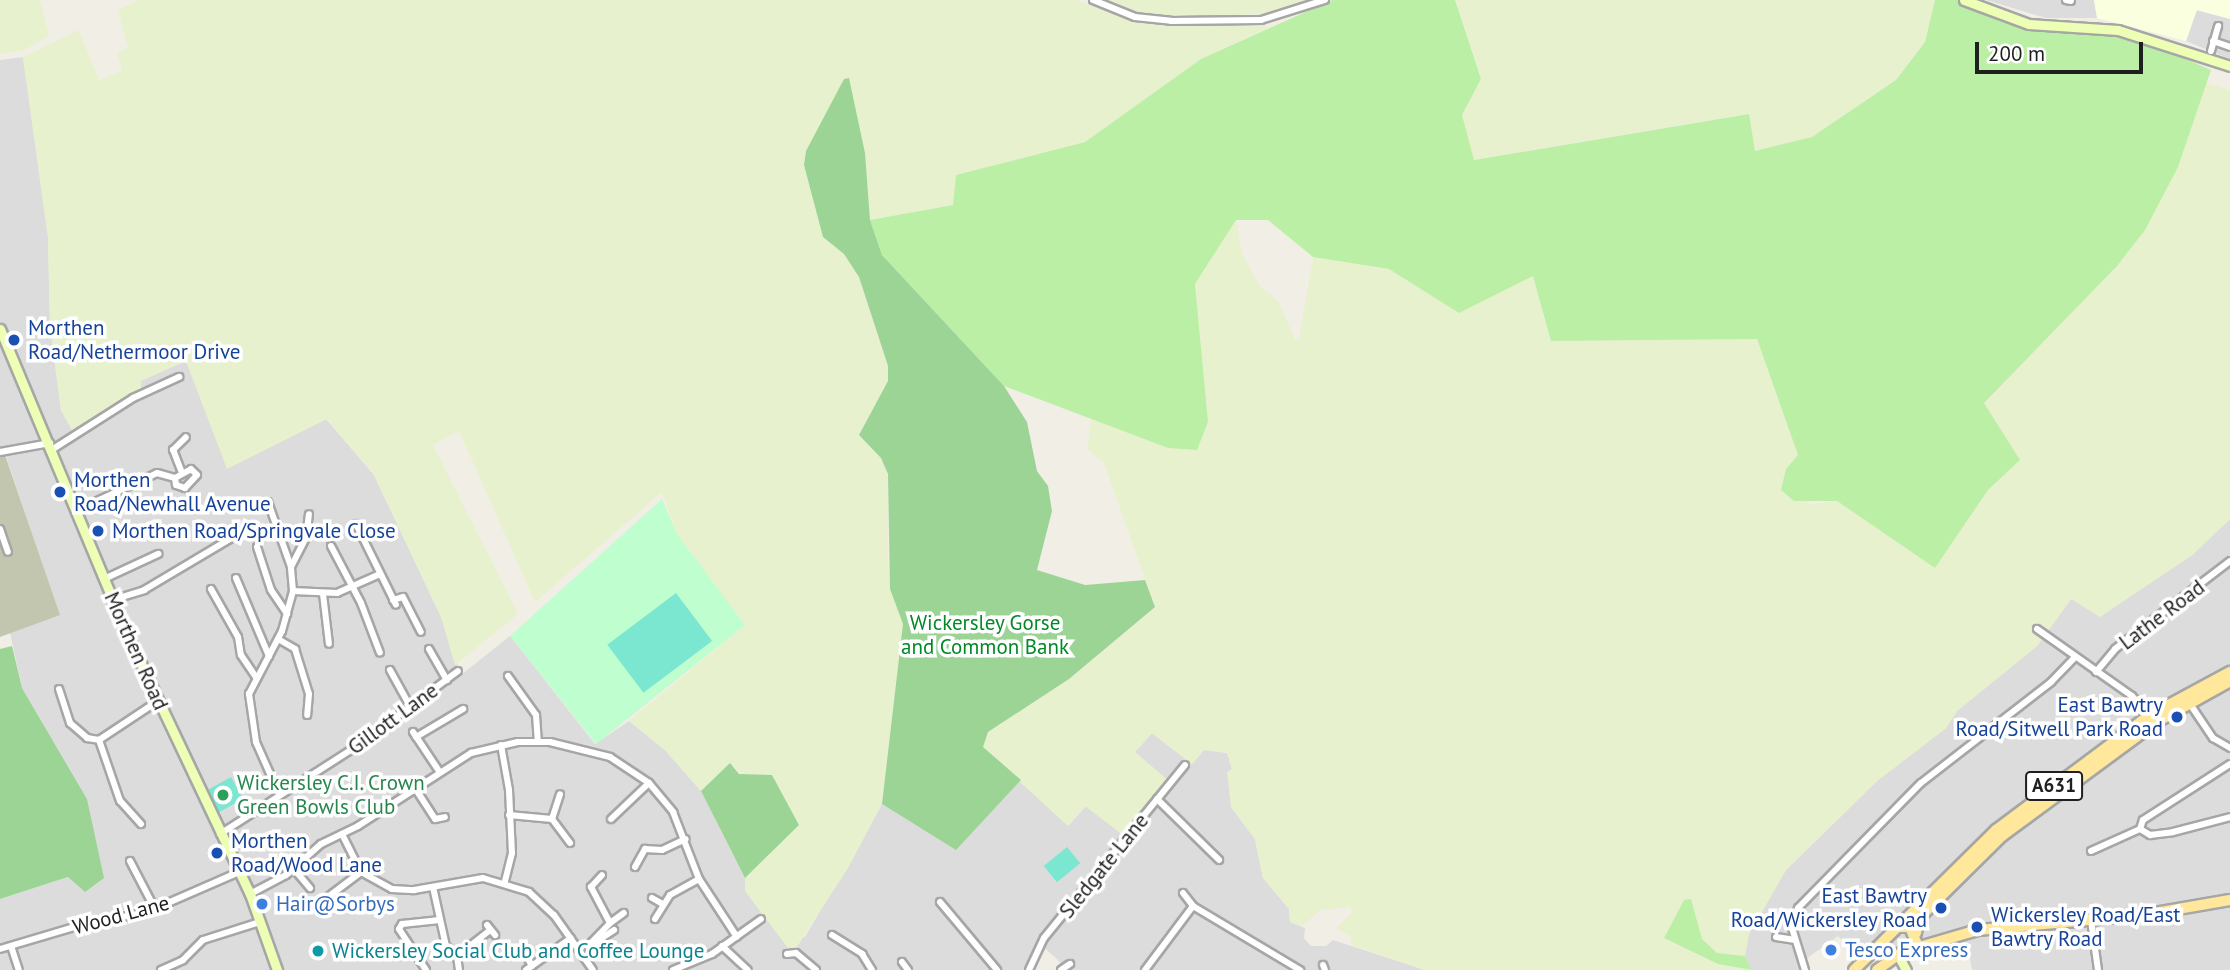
<!DOCTYPE html>
<html>
<head>
<meta charset="utf-8">
<style>
  body { margin:0 }
  #map { position:relative; width:2230px; height:970px; overflow:hidden; background:#f1efe5; font-family:"PT Sans",sans-serif }
  div>[style] { position:absolute }
  .residential>* { inset:0; background:#dddcdc }
  .education>* { inset:0; background:#f9ffdf }
  .construction>* { inset:0; background:#c2c6af }
  .farmland>* { inset:0; background:#e8f1ce }
  .grass>* { inset:0; background:#bcefa6 }
  .forest>* { inset:0; background:#9cd496 }
  .park>* { inset:0; background:#befecf }
  .pitch>* { inset:0; background:#7ce7d1; transform-origin:0 0 }
  .roads { filter:drop-shadow(2px 0 #a6a6a6) drop-shadow(-2px 0 #a6a6a6) drop-shadow(0 2px #a6a6a6) drop-shadow(0 -2px #a6a6a6) }
  .street>* { height:6px; margin:-3px; padding:0 3px; transform-origin:3px; border-radius:3px; background:#fff }
  .secondary>* { height:9px; margin:-4.5px; padding:0 4.5px; transform-origin:4.5px; border-radius:4.5px; background:#edffb4 }
  .primary>* { height:10px; margin:-5px; padding:0 5px; transform-origin:5px; border-radius:5px; background:#ffe79b }
  .dots>* { width:19px; height:19px; translate:-50% -50%; box-sizing:border-box; border:4px solid #fff; border-radius:50% }
  span { translate:-50% -50%; white-space:nowrap; text-align:center; line-height:1.15; -webkit-text-stroke:7px #fff; paint-order:stroke }
  .shield-label span { padding:2px 5px; background:#fff; border:2px solid; border-radius:5px; -webkit-text-stroke-width:0 }
  .shield-label { font-size:19px; color:#1f1f1f; font-weight:700 }
  .transit-label { font-size:21px; color:#164399 }
  .left { translate:0 -50%; text-align:left }
  .right { translate:-100% -50%; text-align:right }
  .street-label { font-size:21px; color:#1f1f1f }
  .park-label { font-size:21px; color:#028926 }
  .leisure-label { font-size:21px; color:#27864d }
  .shop-label { font-size:21px; color:#366cbe }
  .culture-label { font-size:21px; color:#0d838f }
  .scale { position:absolute; left:1975px; top:42px; width:168px; height:32px; box-sizing:border-box; border:4px solid #1f1f1f; border-top:0; padding-left:9px; font-size:21px; line-height:24px; white-space:nowrap; color:#1f1f1f; -webkit-text-stroke:5px #fff; paint-order:stroke }
</style>
</head>
<body>
<div id="map">
  <div class="residential">
    <div style="clip-path:polygon(1986px 0,2094px 0,2097px 18px,2046px 18px)"></div>
    <div style="clip-path:polygon(2196px 10px,2230px 19px,2230px 59px,2186px 41px)"></div>
    <div style="clip-path:polygon(23px 57px,48px 237px,50px 326px,61px 410px,73px 432px,140px 381px,186px 360px,326px 419px,374px 475px,441px 617px,461px 675px,510px 636px,595px 744px,629px 721px,665px 750px,701px 791px,745px 878px,745px 891px,805px 937px,882px 804px,956px 849px,1021px 780px,1069px 825px,1152px 733px,1192px 764px,1204px 750px,1227px 753px,1232px 769px,1231px 807px,1255px 839px,1263px 878px,1289px 909px,1290px 922px,1305px 928px,1304px 938px,1311px 946px,1326px 946px,1333px 940px,1425px 970px,1057px 970px,1060px 962px,1039px 943px,1027px 970px,0 970px,0 899px,68px 877px,80px 885px,87px 799px,22px 688px,10px 633px,59px 614px,6px 456px,0 456px,0 60px)"></div>
    <div style="clip-path:polygon(2230px 519px,2230px 970px,1972px 970px,1967px 944px,1858px 959px,1838px 936px,1799px 964px,1801px 970px,1752px 970px,1743px 952px,1749px 934px,1786px 870px,1877px 781px,1946px 728px,1957px 711px,2037px 646px,2071px 599px,2191px 556px)"></div>
  </div>
  <div class="education">
    <div style="clip-path:polygon(2094px 0,2230px 0,2230px 19px,2197px 10px,2186px 41px,2097px 18px)"></div>
  </div>
  <div class="construction">
    <div style="clip-path:polygon(5px 455px,60px 615px,0 637px,0 457px)"></div>
  </div>
  <div class="farmland">
    <div style="clip-path:polygon(0 0,40px 0,49px 36px,23px 51px,0 54px)"></div>
    <div style="clip-path:polygon(137px 0,1076px 0,1134px 21px,1263px 23px,1268px 28px,1201px 59px,1085px 142px,956px 175px,953px 205px,870px 220px,865px 153px,849px 78px,806px 151px,804px 165px,823px 237px,844px 254px,859px 277px,888px 366px,888px 381px,859px 435px,881px 458px,888px 474px,888px 560px,890px 589px,903px 624px,903px 652px,882px 804px,848px 868px,795px 950px,791px 952px,745px 891px,745px 878px,799px 825px,730px 763px,701px 791px,665px 750px,629px 721px,745px 625px,677px 534px,662px 492px,535px 602px,459px 431px,433px 445px,518px 614px,455px 665px,441px 617px,374px 475px,327px 419px,227px 469px,186px 361px,141px 381px,141px 389px,73px 432px,61px 410px,50px 326px,48px 237px,23px 57px,79px 30px,99px 80px,122px 71px,117px 52px,128px 48px,118px 11px)"></div>
    <div style="clip-path:polygon(1110px 0,1317px 0,1282px 13px,1174px 18px,1136px 14px,1107px 4px)"></div>
    <div style="clip-path:polygon(1455px 0,1935px 0,1925px 42px,1896px 80px,1812px 137px,1755px 152px,1748px 114px,1473px 160px,1462px 115px,1481px 79px)"></div>
    <div style="clip-path:polygon(2206px 83px,2230px 90px,2230px 519px,2191px 556px,2100px 617px,2071px 599px,2037px 646px,1957px 711px,1946px 728px,1877px 781px,1786px 870px,1749px 934px,1745px 956px,1717px 953px,1702px 939px,1691px 900px,1684px 900px,1664px 938px,1718px 964px,1752px 970px,1425px 970px,1351px 945px,1351px 936px,1336px 928px,1352px 912px,1350px 907px,1321px 910px,1302px 926px,1290px 922px,1289px 909px,1263px 878px,1255px 839px,1231px 807px,1227px 772px,1232px 769px,1227px 752px,1204px 750px,1192px 764px,1152px 733px,1135px 752px,1169px 781px,1124px 836px,1085px 806px,1068px 826px,982px 747px,988px 732px,1069px 679px,1155px 607px,1104px 463px,1087px 449px,1091px 419px,1168px 448px,1197px 450px,1208px 422px,1195px 284px,1236px 220px,1242px 253px,1259px 285px,1279px 302px,1295px 340px,1299px 340px,1313px 257px,1389px 269px,1412px 281px,1533px 276px,1552px 341px,1757px 339px,1798px 455px,1786px 469px,1809px 504px,1837px 501px,1935px 568px,1988px 490px,2020px 460px,1983px 403px,2117px 266px,2178px 167px)"></div>
  </div>
  <div class="grass">
    <div style="clip-path:polygon(1332px 0,1455px 0,1481px 79px,1462px 115px,1474px 160px,1749px 114px,1755px 151px,1812px 137px,1896px 80px,1925px 42px,1935px 0,1958px 0,2002px 22px,2035px 29px,2135px 37px,2211px 70px,2178px 167px,2145px 230px,2117px 266px,1984px 403px,2020px 460px,1988px 490px,1935px 568px,1837px 501px,1794px 501px,1781px 490px,1786px 469px,1798px 455px,1757px 339px,1551px 341px,1533px 276px,1459px 313px,1389px 269px,1313px 257px,1268px 220px,1236px 220px,1195px 284px,1208px 422px,1197px 450px,1168px 448px,1004px 386px,882px 255px,870px 220px,953px 205px,956px 175px,1085px 142px,1201px 59px)"></div>
    <div style="clip-path:polygon(1691px 899px,1702px 939px,1717px 953px,1745px 956px,1752px 970px,1718px 964px,1664px 938px,1684px 900px)"></div>
  </div>
  <div class="forest">
    <div style="clip-path:polygon(849px 78px,865px 153px,870px 220px,882px 255px,1004px 386px,1027px 422px,1037px 471px,1048px 486px,1052px 511px,1037px 570px,1085px 585px,1145px 580px,1155px 607px,1069px 679px,988px 732px,983px 747px,1021px 780px,956px 850px,882px 804px,903px 624px,890px 589px,888px 474px,881px 458px,859px 435px,888px 381px,888px 366px,859px 277px,844px 254px,823px 237px,804px 165px,806px 151px,844px 79px)"></div>
    <div style="clip-path:polygon(12px 646px,22px 688px,87px 799px,104px 878px,85px 892px,68px 877px,0 899px,0 649px)"></div>
    <div style="clip-path:polygon(730px 763px,739px 774px,772px 775px,799px 825px,745px 878px,701px 791px)"></div>
  </div>
  <div class="park">
    <div style="clip-path:polygon(662px 499px,677px 534px,745px 625px,596px 744px,510px 636px)"></div>
  </div>
  <div class="pitch">
    <div style="left:676px;top:593px;width:60px;height:86px;rotate:53deg"></div>
    <div style="left:231px;top:777px;width:25px;height:31px;rotate:61deg"></div>
    <div style="left:1067px;top:847px;width:21px;height:30px;rotate:51deg"></div>
  </div>
  <div class="roads">
    <div class="street">
      <div style="left:1093px;top:0;width:45px;rotate:22deg"></div>
      <div style="left:1135px;top:17px;width:36px;rotate:6deg"></div>
      <div style="left:1171px;top:21px;width:90px;rotate:-0.6deg"></div>
      <div style="left:1261px;top:20px;width:67px;rotate:-17.4deg"></div>
      <div style="left:2066px;top:0;width:5px;rotate:11deg"></div>
      <div style="left:2213px;top:41px;width:18px;rotate:19deg"></div>
      <div style="left:2211px;top:51px;width:26px;rotate:-74deg"></div>
      <div style="left:53px;top:449px;width:95px;rotate:-32.5deg"></div>
      <div style="left:133px;top:398px;width:51px;rotate:-24.5deg"></div>
      <div style="left:0;top:452px;width:51px;rotate:-10.2deg"></div>
      <div style="left:182px;top:473px;width:25px;rotate:-111deg"></div>
      <div style="left:173px;top:450px;width:18px;rotate:-45deg"></div>
      <div style="left:268px;top:502px;width:69px;rotate:70.5deg"></div>
      <div style="left:78px;top:510px;width:87px;rotate:-25.1deg"></div>
      <div style="left:157px;top:473px;width:19px;rotate:16deg"></div>
      <div style="left:175px;top:478px;width:18px;rotate:-29deg"></div>
      <div style="left:191px;top:469px;width:8px;rotate:45deg"></div>
      <div style="left:197px;top:475px;width:18px;rotate:133deg"></div>
      <div style="left:185px;top:488px;width:9px;rotate:-162deg"></div>
      <div style="left:176px;top:485px;width:7px;rotate:-98deg"></div>
      <div style="left:356px;top:524px;width:90px;rotate:63.7deg"></div>
      <div style="left:0;top:529px;width:24px;rotate:71deg"></div>
      <div style="left:331px;top:546px;width:64px;rotate:62.2deg"></div>
      <div style="left:361px;top:603px;width:53px;rotate:69.2deg"></div>
      <div style="left:257px;top:547px;width:45px;rotate:72deg"></div>
      <div style="left:271px;top:590px;width:29px;rotate:56deg"></div>
      <div style="left:236px;top:578px;width:85px;rotate:67.1deg"></div>
      <div style="left:104px;top:579px;width:60px;rotate:-24.8deg"></div>
      <div style="left:211px;top:589px;width:55px;rotate:60.6deg"></div>
      <div style="left:238px;top:637px;width:18px;rotate:81deg"></div>
      <div style="left:241px;top:655px;width:27px;rotate:56deg"></div>
      <div style="left:293px;top:591px;width:44px;rotate:2.6deg"></div>
      <div style="left:337px;top:593px;width:47px;rotate:-23.8deg"></div>
      <div style="left:323px;top:594px;width:50px;rotate:83.2deg"></div>
      <div style="left:112px;top:600px;width:34px;rotate:-17deg"></div>
      <div style="left:144px;top:590px;width:100px;rotate:-30.7deg"></div>
      <div style="left:393px;top:600px;width:10px;rotate:-17deg"></div>
      <div style="left:403px;top:597px;width:39px;rotate:63deg"></div>
      <div style="left:2037px;top:629px;width:116px;rotate:35.2deg"></div>
      <div style="left:2132px;top:696px;width:29px;rotate:49deg"></div>
      <div style="left:278px;top:639px;width:20px;rotate:30deg"></div>
      <div style="left:295px;top:649px;width:47px;rotate:72.7deg"></div>
      <div style="left:309px;top:694px;width:21px;rotate:95deg"></div>
      <div style="left:429px;top:649px;width:36px;rotate:60deg"></div>
      <div style="left:390px;top:670px;width:43px;rotate:61.1deg"></div>
      <div style="left:2096px;top:672px;width:30px;rotate:-50deg"></div>
      <div style="left:2115px;top:649px;width:145px;rotate:-37.4deg"></div>
      <div style="left:508px;top:676px;width:48px;rotate:54.3deg"></div>
      <div style="left:536px;top:715px;width:26px;rotate:86deg"></div>
      <div style="left:59px;top:689px;width:36px;rotate:72deg"></div>
      <div style="left:70px;top:723px;width:23px;rotate:41deg"></div>
      <div style="left:87px;top:738px;width:12px;rotate:9deg"></div>
      <div style="left:2188px;top:701px;width:45px;rotate:56deg"></div>
      <div style="left:2213px;top:738px;width:20px;rotate:30deg"></div>
      <div style="left:413px;top:732px;width:47px;rotate:56.3deg"></div>
      <div style="left:416px;top:737px;width:55px;rotate:-30.8deg"></div>
      <div style="left:501px;top:745px;width:46px;rotate:79.9deg"></div>
      <div style="left:509px;top:790px;width:63px;rotate:87.3deg"></div>
      <div style="left:512px;top:853px;width:29px;rotate:104deg"></div>
      <div style="left:415px;top:788px;width:37px;rotate:57deg"></div>
      <div style="left:435px;top:819px;width:10px;rotate:-11deg"></div>
      <div style="left:279px;top:794px;width:57px;rotate:-113.9deg"></div>
      <div style="left:256px;top:742px;width:49px;rotate:-98.3deg"></div>
      <div style="left:249px;top:694px;width:71px;rotate:-62.4deg"></div>
      <div style="left:282px;top:631px;width:41px;rotate:-74.6deg"></div>
      <div style="left:293px;top:591px;width:24px;rotate:-95deg"></div>
      <div style="left:291px;top:567px;width:33px;rotate:-63deg"></div>
      <div style="left:306px;top:538px;width:24px;rotate:-83deg"></div>
      <div style="left:1157px;top:799px;width:87px;rotate:44.5deg"></div>
      <div style="left:509px;top:815px;width:43px;rotate:5.3deg"></div>
      <div style="left:552px;top:819px;width:30px;rotate:53deg"></div>
      <div style="left:552px;top:819px;width:26px;rotate:-72deg"></div>
      <div style="left:611px;top:819px;width:52px;rotate:-43.5deg"></div>
      <div style="left:141px;top:824px;width:31px;rotate:-132deg"></div>
      <div style="left:120px;top:801px;width:65px;rotate:-109deg"></div>
      <div style="left:99px;top:740px;width:71px;rotate:-33.5deg"></div>
      <div style="left:2140px;top:829px;width:9px;rotate:-72deg"></div>
      <div style="left:2143px;top:820px;width:103px;rotate:-32.8deg"></div>
      <div style="left:2140px;top:829px;width:12px;rotate:31deg"></div>
      <div style="left:2150px;top:835px;width:23px;rotate:-7deg"></div>
      <div style="left:2173px;top:832px;width:59px;rotate:-14.7deg"></div>
      <div style="left:220px;top:834px;width:166px;rotate:-32.7deg"></div>
      <div style="left:360px;top:744px;width:122px;rotate:-36.7deg"></div>
      <div style="left:342px;top:834px;width:42px;rotate:63.4deg"></div>
      <div style="left:361px;top:872px;width:35px;rotate:29deg"></div>
      <div style="left:392px;top:889px;width:22px;rotate:3deg"></div>
      <div style="left:414px;top:890px;width:70px;rotate:-9.9deg"></div>
      <div style="left:483px;top:878px;width:48px;rotate:16.9deg"></div>
      <div style="left:529px;top:892px;width:34px;rotate:43deg"></div>
      <div style="left:554px;top:915px;width:67px;rotate:54.7deg"></div>
      <div style="left:2091px;top:851px;width:54px;rotate:-24.2deg"></div>
      <div style="left:130px;top:861px;width:54px;rotate:62.5deg"></div>
      <div style="left:635px;top:867px;width:21px;rotate:-61deg"></div>
      <div style="left:645px;top:849px;width:17px;rotate:3deg"></div>
      <div style="left:662px;top:850px;width:26px;rotate:-25deg"></div>
      <div style="left:294px;top:869px;width:25px;rotate:50deg"></div>
      <div style="left:433px;top:887px;width:60px;rotate:77.6deg"></div>
      <div style="left:446px;top:946px;width:15px;rotate:42deg"></div>
      <div style="left:457px;top:956px;width:14px;rotate:82deg"></div>
      <div style="left:1183px;top:893px;width:16px;rotate:52deg"></div>
      <div style="left:250px;top:894px;width:41px;rotate:-27.8deg"></div>
      <div style="left:286px;top:875px;width:47px;rotate:-41.5deg"></div>
      <div style="left:321px;top:844px;width:41px;rotate:-25.9deg"></div>
      <div style="left:358px;top:826px;width:135px;rotate:-32.9deg"></div>
      <div style="left:471px;top:753px;width:48px;rotate:-13.2deg"></div>
      <div style="left:518px;top:742px;width:32px"></div>
      <div style="left:550px;top:742px;width:62px;rotate:14deg"></div>
      <div style="left:610px;top:757px;width:47px;rotate:33.7deg"></div>
      <div style="left:649px;top:783px;width:38px;rotate:50deg"></div>
      <div style="left:673px;top:812px;width:72px;rotate:68.8deg"></div>
      <div style="left:699px;top:879px;width:69px;rotate:56.8deg"></div>
      <div style="left:652px;top:898px;width:13px;rotate:29deg"></div>
      <div style="left:940px;top:902px;width:89px;rotate:50deg"></div>
      <div style="left:320px;top:903px;width:51px;rotate:-37.1deg"></div>
      <div style="left:655px;top:919px;width:28px;rotate:-58deg"></div>
      <div style="left:670px;top:895px;width:33px;rotate:-29deg"></div>
      <div style="left:2091px;top:920px;width:50px;rotate:82deg"></div>
      <div style="left:610px;top:923px;width:17px;rotate:-36deg"></div>
      <div style="left:487px;top:925px;width:13px;rotate:51deg"></div>
      <div style="left:832px;top:935px;width:36px;rotate:32deg"></div>
      <div style="left:862px;top:954px;width:19px;rotate:58deg"></div>
      <div style="left:1776px;top:937px;width:18px;rotate:9deg"></div>
      <div style="left:594px;top:943px;width:24px;rotate:-33deg"></div>
      <div style="left:11px;top:946px;width:25px;rotate:72deg"></div>
      <div style="left:588px;top:946px;width:32px;rotate:-46deg"></div>
      <div style="left:610px;top:923px;width:41px;rotate:-117.8deg"></div>
      <div style="left:591px;top:887px;width:16px;rotate:-47deg"></div>
      <div style="left:722px;top:946px;width:35px;rotate:43deg"></div>
      <div style="left:0;top:949px;width:77px;rotate:-16.6deg"></div>
      <div style="left:74px;top:927px;width:75px;rotate:-11.6deg"></div>
      <div style="left:147px;top:912px;width:100px;rotate:-23.5deg"></div>
      <div style="left:524px;top:951px;width:17px;rotate:62deg"></div>
      <div style="left:787px;top:954px;width:9px;rotate:-6deg"></div>
      <div style="left:796px;top:953px;width:26px;rotate:40deg"></div>
      <div style="left:457px;top:956px;width:39px;rotate:-38deg"></div>
      <div style="left:902px;top:962px;width:10px;rotate:53deg"></div>
      <div style="left:1323px;top:965px;width:5px;rotate:68deg"></div>
      <div style="left:161px;top:970px;width:24px;rotate:-24deg"></div>
      <div style="left:183px;top:960px;width:28px;rotate:-45deg"></div>
      <div style="left:203px;top:940px;width:60px;rotate:-17.5deg"></div>
      <div style="left:426px;top:970px;width:49px;rotate:-123.4deg"></div>
      <div style="left:399px;top:929px;width:6px;rotate:-59deg"></div>
      <div style="left:402px;top:924px;width:38px;rotate:-6deg"></div>
      <div style="left:526px;top:970px;width:55px;rotate:-35.4deg"></div>
      <div style="left:673px;top:970px;width:42px;rotate:-22.3deg"></div>
      <div style="left:712px;top:954px;width:60px;rotate:-35.5deg"></div>
      <div style="left:1029px;top:970px;width:35px;rotate:-65deg"></div>
      <div style="left:1044px;top:938px;width:223px;rotate:-50.8deg"></div>
      <div style="left:1061px;top:970px;width:11px;rotate:-34deg"></div>
      <div style="left:1145px;top:970px;width:80px;rotate:-53.1deg"></div>
      <div style="left:1193px;top:906px;width:125px;rotate:30.9deg"></div>
      <div style="left:1805px;top:970px;width:44px;rotate:-107.2deg"></div>
      <div style="left:1792px;top:928px;width:21px;rotate:-73deg"></div>
      <div style="left:1798px;top:908px;width:175px;rotate:-45.5deg"></div>
      <div style="left:1921px;top:783px;width:165px;rotate:-37.8deg"></div>
      <div style="left:2051px;top:682px;width:35px;rotate:-46deg"></div>
    </div>
    <div class="secondary">
      <div style="left:1964px;top:0;width:69px;rotate:20.3deg"></div>
      <div style="left:2029px;top:24px;width:89px;rotate:3.9deg"></div>
      <div style="left:2118px;top:30px;width:118px;rotate:17.8deg"></div>
      <div style="left:0;top:329px;width:333px;rotate:67.4deg"></div>
      <div style="left:128px;top:636px;width:285px;rotate:64.7deg"></div>
      <div style="left:250px;top:894px;width:81px;rotate:70.4deg"></div>
      <div style="left:1898px;top:955px;width:17px;rotate:62deg"></div>
    </div>
    <div class="primary">
      <div style="left:1916px;top:933px;width:15px;rotate:-79deg"></div>
      <div style="left:1919px;top:918px;width:117px;rotate:-44.7deg"></div>
      <div style="left:2002px;top:836px;width:190px;rotate:-36.4deg"></div>
      <div style="left:2155px;top:723px;width:86px;rotate:-29.2deg"></div>
      <div style="left:1909px;top:950px;width:72px;rotate:-16.2deg"></div>
      <div style="left:1978px;top:930px;width:166px;rotate:-5.2deg"></div>
      <div style="left:2143px;top:915px;width:88px;rotate:-9.8deg"></div>
      <div style="left:1854px;top:970px;width:199px;rotate:-44.6deg"></div>
      <div style="left:1996px;top:830px;width:192px;rotate:-36.8deg"></div>
      <div style="left:2150px;top:715px;width:91px;rotate:-28.3deg"></div>
      <div style="left:1877px;top:970px;width:48px;rotate:-35.7deg"></div>
      <div style="left:1916px;top:942px;width:16px;rotate:-112deg"></div>
      <div style="left:1910px;top:927px;width:12px;rotate:180deg"></div>
    </div>
  </div>
  <div class="dots">
    <div style="left:14px;top:340px;background:#1a4fb4"></div>
    <div style="left:60px;top:492px;background:#1a4fb4"></div>
    <div style="left:98px;top:531px;background:#1a4fb4"></div>
    <div style="left:2177px;top:717px;background:#1a4fb4"></div>
    <div style="left:223px;top:795px;background:#2e9e5b"></div>
    <div style="left:217px;top:853px;background:#1a4fb4"></div>
    <div style="left:262px;top:904px;background:#3f7fe0"></div>
    <div style="left:1941px;top:908px;background:#1a4fb4"></div>
    <div style="left:1977px;top:927px;background:#1a4fb4"></div>
    <div style="left:1831px;top:950px;background:#3f7fe0"></div>
    <div style="left:318px;top:951px;background:#0f9aa8"></div>
  </div>
  <div class="shield-label">
    <span style="left:2054px;top:786px">A631</span>
  </div>
  <div class="transit-label">
    <span class="left" style="left:28px;top:340px">Morthen<br>Road/Nethermoor Drive</span>
    <span class="left" style="left:74px;top:492px">Morthen<br>Road/Newhall Avenue</span>
    <span class="left" style="left:112px;top:531px">Morthen Road/Springvale Close</span>
    <span class="right" style="left:2163px;top:717px">East Bawtry<br>Road/Sitwell Park Road</span>
    <span class="left" style="left:231px;top:853px">Morthen<br>Road/Wood Lane</span>
    <span class="right" style="left:1927px;top:908px">East Bawtry<br>Road/Wickersley Road</span>
    <span class="left" style="left:1991px;top:927px">Wickersley Road/East<br>Bawtry Road</span>
  </div>
  <div class="street-label">
    <span style="left:2162px;top:615px;rotate:-37deg">Lathe Road</span>
    <span style="left:136px;top:651px;rotate:66deg">Morthen Road</span>
    <span style="left:393px;top:719px;rotate:-36deg">Gillott Lane</span>
    <span style="left:1104px;top:866px;rotate:-51deg">Sledgate Lane</span>
    <span style="left:121px;top:915px;rotate:-15deg">Wood Lane</span>
  </div>
  <div class="park-label">
    <span style="left:985px;top:635px">Wickersley Gorse<br>and Common Bank</span>
  </div>
  <div class="leisure-label">
    <span class="left" style="left:237px;top:795px">Wickersley C.I. Crown<br>Green Bowls Club</span>
  </div>
  <div class="shop-label">
    <span class="left" style="left:276px;top:904px">Hair@Sorbys</span>
    <span class="left" style="left:1845px;top:950px">Tesco Express</span>
  </div>
  <div class="culture-label">
    <span class="left" style="left:332px;top:951px">Wickersley Social Club and Coffee Lounge</span>
  </div>
  <div class="scale">200 m</div>
</div>
</body>
</html>
